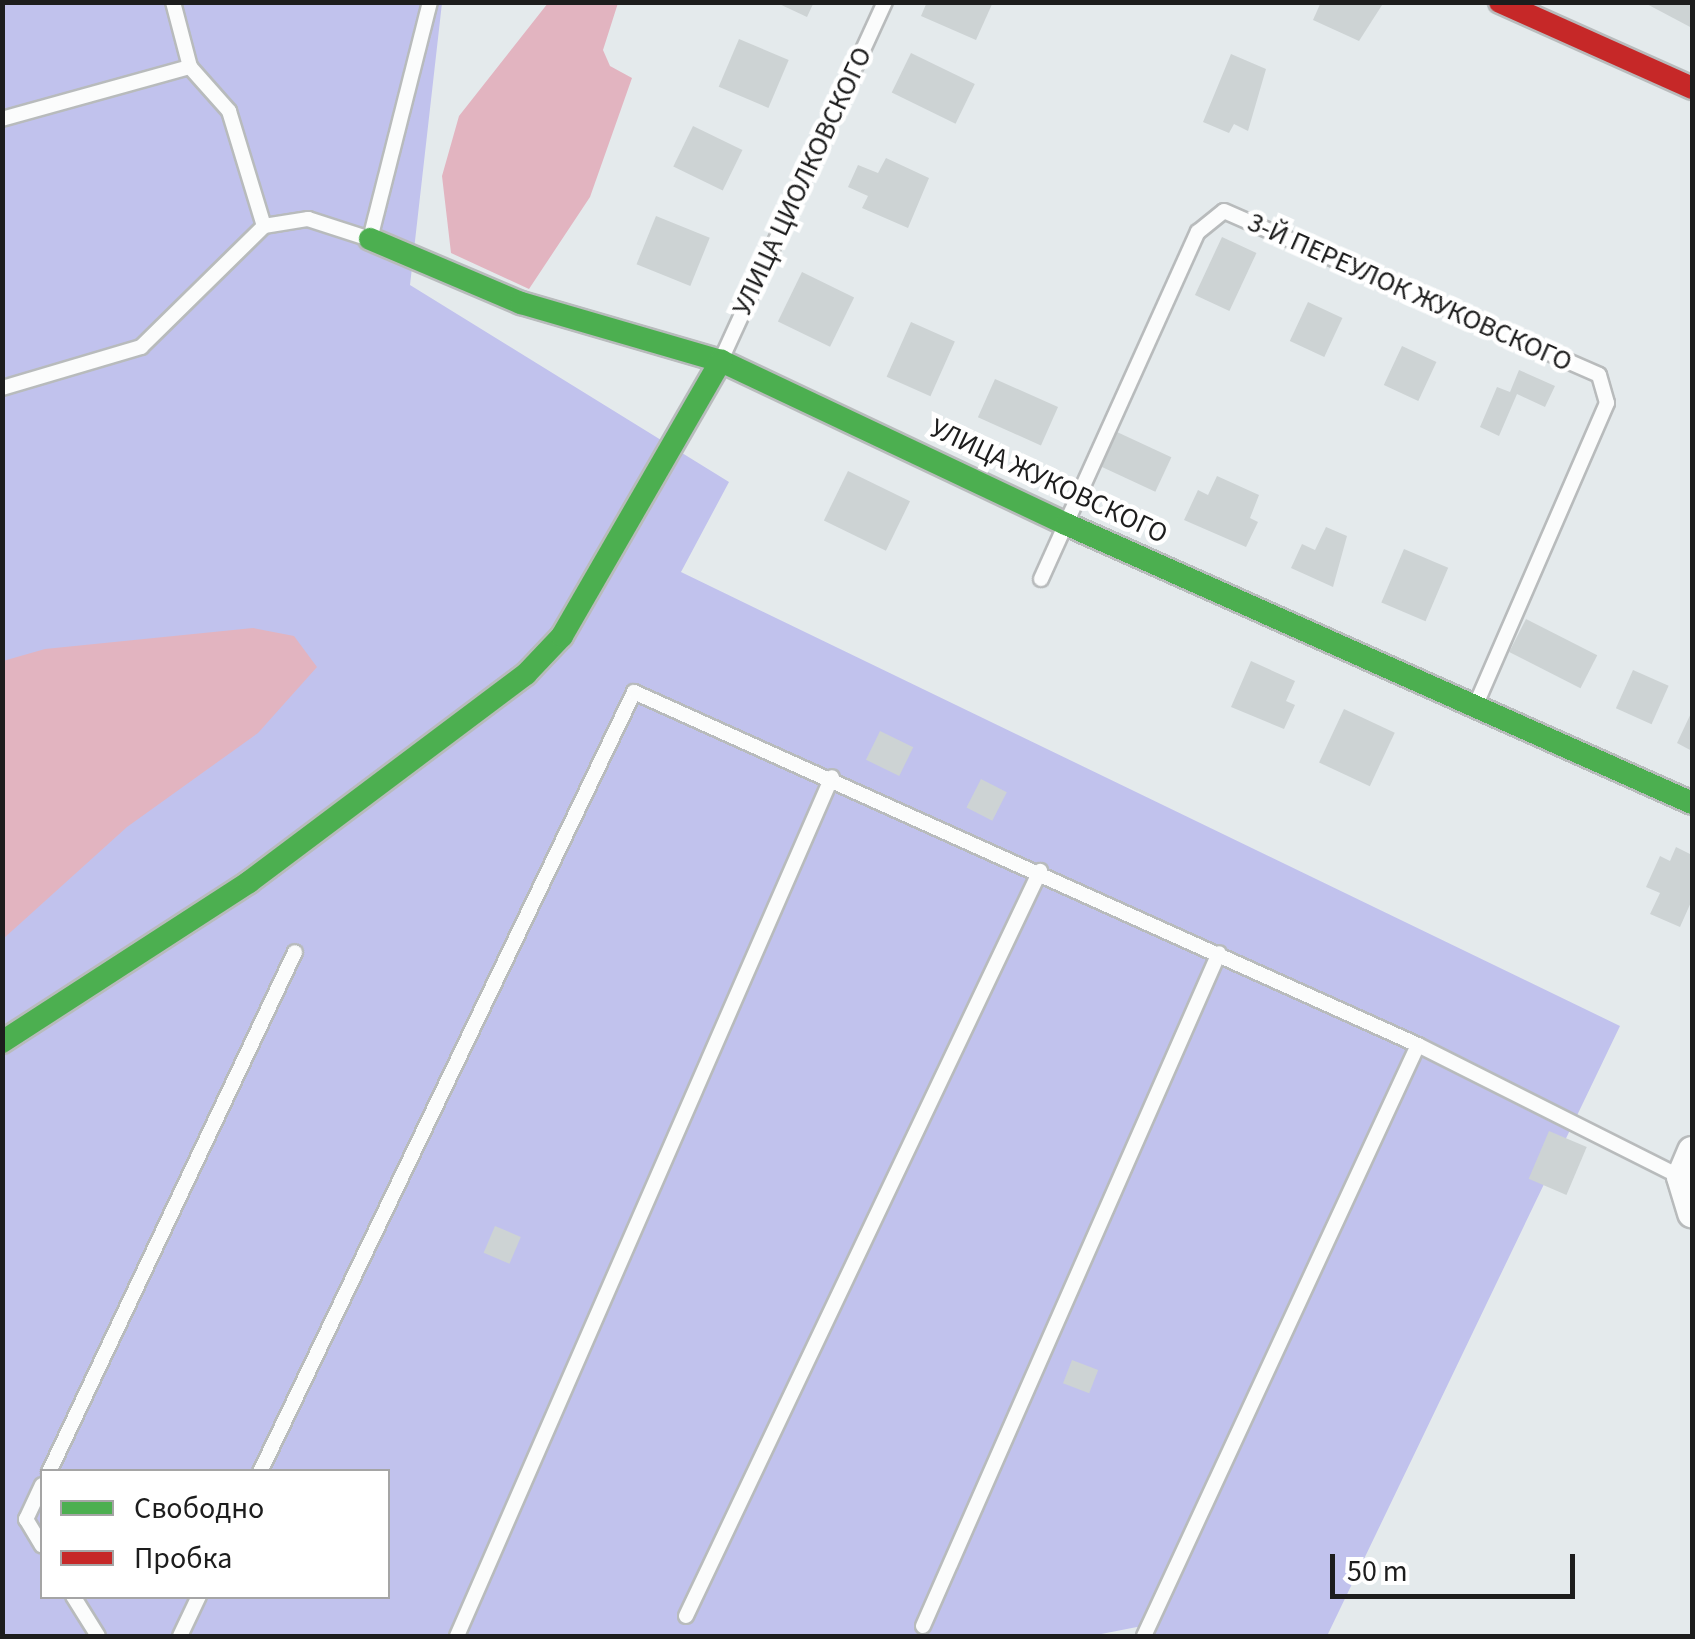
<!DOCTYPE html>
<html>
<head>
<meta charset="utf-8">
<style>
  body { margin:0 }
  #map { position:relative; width:1695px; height:1639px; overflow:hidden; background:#e4eaec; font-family:"Source Sans 3",sans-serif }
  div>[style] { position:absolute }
  .grass>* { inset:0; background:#c1c2ed }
  .water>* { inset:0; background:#e2b4c0 }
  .building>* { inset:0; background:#cdd3d4; transform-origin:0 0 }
  .roads { filter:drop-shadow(2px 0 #b8bbbc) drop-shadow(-2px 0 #b8bbbc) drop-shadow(0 2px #b8bbbc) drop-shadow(0 -2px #b8bbbc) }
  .lane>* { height:14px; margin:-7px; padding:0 7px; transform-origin:7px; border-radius:7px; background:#fbfcfc }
  .street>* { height:28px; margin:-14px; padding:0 14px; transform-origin:14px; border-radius:14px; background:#fbfcfc }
  .fast>* { height:22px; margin:-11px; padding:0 11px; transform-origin:11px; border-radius:11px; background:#4caf50 }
  .jam>* { height:22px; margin:-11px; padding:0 11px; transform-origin:11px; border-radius:11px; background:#c62828 }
  span { translate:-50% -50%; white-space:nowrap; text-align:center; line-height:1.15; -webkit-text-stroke:9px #fff; paint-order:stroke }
  .street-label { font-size:28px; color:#1d1d1d }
  .frame { position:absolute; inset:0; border:5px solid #1d1d1d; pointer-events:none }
  .legend { position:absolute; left:40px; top:1469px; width:350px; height:130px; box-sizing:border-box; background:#fff; border:2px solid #a5a5a5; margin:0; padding:12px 18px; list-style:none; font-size:30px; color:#1d1d1d }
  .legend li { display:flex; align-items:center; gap:20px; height:50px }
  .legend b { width:50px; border:2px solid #a5a5a5 }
  .scale { position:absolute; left:1330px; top:1554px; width:245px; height:45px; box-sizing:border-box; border:5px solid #1d1d1d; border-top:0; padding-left:12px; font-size:30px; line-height:35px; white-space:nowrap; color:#1d1d1d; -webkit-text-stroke:8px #fff; paint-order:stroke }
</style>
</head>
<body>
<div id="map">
  <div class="grass">
    <div style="clip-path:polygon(evenodd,3px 3px,442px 3px,410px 285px,729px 482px,681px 572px,1620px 1026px,1327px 1636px,1161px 1636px,1137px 1627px,1091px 1636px,3px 1636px,3px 3px,42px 1472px,388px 1472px,388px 1596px,42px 1596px,42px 1472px)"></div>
  </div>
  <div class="water">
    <div style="clip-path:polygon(548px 3px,618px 3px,603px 50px,610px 66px,632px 78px,590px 197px,529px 289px,451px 253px,442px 176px,459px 116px)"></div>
    <div style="clip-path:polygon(253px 628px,294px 636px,317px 667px,258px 733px,127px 827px,3px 939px,3px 661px,45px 649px)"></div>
  </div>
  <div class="building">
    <div style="clip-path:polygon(775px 2px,814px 2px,807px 17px)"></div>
    <div style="clip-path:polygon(927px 2px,993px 2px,976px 40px,921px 16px)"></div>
    <div style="clip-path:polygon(1321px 2px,1384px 2px,1359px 41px,1313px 20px)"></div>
    <div style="clip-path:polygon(1643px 2px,1692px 2px,1692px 28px)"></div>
    <div style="left:739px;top:39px;width:54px;height:52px;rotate:23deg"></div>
    <div style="left:911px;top:53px;width:71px;height:44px;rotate:26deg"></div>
    <div style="clip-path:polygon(1231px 54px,1266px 69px,1248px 131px,1234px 124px,1229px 133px,1203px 122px)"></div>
    <div style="left:693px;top:126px;width:55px;height:45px;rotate:26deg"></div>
    <div style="clip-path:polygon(886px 158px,929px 178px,908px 228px,862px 208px,868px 196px,848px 187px,858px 165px,878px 173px)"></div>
    <div style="left:656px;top:216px;width:58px;height:52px;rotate:22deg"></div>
    <div style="left:1222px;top:237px;width:38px;height:64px;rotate:25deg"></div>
    <div style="left:802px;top:272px;width:58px;height:55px;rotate:26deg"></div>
    <div style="left:1308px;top:302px;width:38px;height:43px;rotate:25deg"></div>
    <div style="left:911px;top:322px;width:48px;height:60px;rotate:24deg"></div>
    <div style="left:1402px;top:346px;width:38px;height:43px;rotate:25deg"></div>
    <div style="clip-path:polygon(1519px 370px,1555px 386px,1545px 407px,1517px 394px,1499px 436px,1480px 427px,1497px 387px,1510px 392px)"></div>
    <div style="left:995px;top:379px;width:69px;height:42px;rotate:24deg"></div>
    <div style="left:1117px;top:432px;width:60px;height:38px;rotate:25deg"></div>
    <div style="left:848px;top:471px;width:69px;height:55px;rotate:26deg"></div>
    <div style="clip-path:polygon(1217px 476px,1259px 495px,1250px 518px,1258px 522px,1246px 547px,1184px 520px,1198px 490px,1208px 495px)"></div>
    <div style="clip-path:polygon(1326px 527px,1347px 536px,1333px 587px,1291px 568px,1302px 544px,1315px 550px)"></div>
    <div style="left:1404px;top:549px;width:48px;height:58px;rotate:23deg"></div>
    <div style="left:1526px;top:619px;width:80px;height:37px;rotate:27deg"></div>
    <div style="clip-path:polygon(1251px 661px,1295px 681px,1286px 701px,1295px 705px,1284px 729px,1231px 707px)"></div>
    <div style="left:1633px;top:670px;width:39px;height:42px;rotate:24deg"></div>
    <div style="left:1344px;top:709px;width:56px;height:59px;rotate:25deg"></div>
    <div style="clip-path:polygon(1692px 711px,1692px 751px,1677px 743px)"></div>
    <div style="left:880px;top:731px;width:37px;height:32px;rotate:26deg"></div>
    <div style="left:981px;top:779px;width:29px;height:32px;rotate:27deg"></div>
    <div style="clip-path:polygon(1676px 847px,1692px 855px,1692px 900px,1680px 927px,1650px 914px,1660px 893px,1646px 887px,1660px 856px,1670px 861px)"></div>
    <div style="left:1549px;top:1131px;width:41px;height:52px;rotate:23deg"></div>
    <div style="left:495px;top:1226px;width:28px;height:29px;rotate:23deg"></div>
    <div style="left:1072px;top:1360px;width:28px;height:25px;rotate:21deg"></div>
  </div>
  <div class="roads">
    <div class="lane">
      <div style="left:173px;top:2px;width:67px;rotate:75.3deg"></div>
      <div style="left:190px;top:67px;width:59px;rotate:48.4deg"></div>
      <div style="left:229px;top:111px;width:120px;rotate:73.1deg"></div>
      <div style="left:2px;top:119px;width:195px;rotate:-15.5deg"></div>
      <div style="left:721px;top:360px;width:394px;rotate:-65.4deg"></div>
      <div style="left:2px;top:388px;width:145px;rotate:-16.4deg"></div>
      <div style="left:141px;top:347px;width:173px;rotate:-44.5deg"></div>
      <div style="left:264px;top:226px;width:45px;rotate:-9deg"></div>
      <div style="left:308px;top:219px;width:65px;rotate:17.9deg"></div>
      <div style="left:370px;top:239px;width:244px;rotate:-75.8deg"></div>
      <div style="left:1041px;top:579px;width:381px;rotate:-65.7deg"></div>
      <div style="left:1198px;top:232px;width:33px;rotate:-39deg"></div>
      <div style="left:1224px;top:211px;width:409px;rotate:23.6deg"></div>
      <div style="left:1599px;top:375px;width:29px;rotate:74deg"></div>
      <div style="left:1607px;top:403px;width:326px;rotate:113.5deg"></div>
      <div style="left:49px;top:1472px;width:575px;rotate:-64.68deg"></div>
      <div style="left:260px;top:1472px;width:865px;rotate:-64.38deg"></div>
      <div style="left:634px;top:692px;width:860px;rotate:24.24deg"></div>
      <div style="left:1418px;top:1045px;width:294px;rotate:26.7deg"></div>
      <div style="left:42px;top:1485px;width:38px;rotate:115deg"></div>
      <div style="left:26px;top:1519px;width:31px;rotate:59deg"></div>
      <div style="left:73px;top:1596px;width:47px;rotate:58deg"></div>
      <div style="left:686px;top:1616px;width:825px;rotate:-64.58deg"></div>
      <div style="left:923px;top:1626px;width:735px;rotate:-66.26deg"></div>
      <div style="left:180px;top:1636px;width:44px;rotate:-64.6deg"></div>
      <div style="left:457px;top:1636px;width:937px;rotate:-66.42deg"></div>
      <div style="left:1144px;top:1636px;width:651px;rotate:-65.13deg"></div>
    </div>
    <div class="street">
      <div style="left:1692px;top:1151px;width:28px;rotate:113deg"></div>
      <div style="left:1681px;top:1177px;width:38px;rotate:73deg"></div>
    </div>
    <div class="fast">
      <div style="left:370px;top:239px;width:164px;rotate:23deg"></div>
      <div style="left:521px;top:303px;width:208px;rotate:16.2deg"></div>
      <div style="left:721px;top:361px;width:382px;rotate:25.3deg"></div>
      <div style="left:1066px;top:524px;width:685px;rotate:24.02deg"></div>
      <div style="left:2px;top:1042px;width:294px;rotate:-32.9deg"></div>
      <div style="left:249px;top:882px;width:346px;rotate:-36.9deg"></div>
      <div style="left:526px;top:674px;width:52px;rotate:-46.5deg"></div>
      <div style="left:562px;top:636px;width:318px;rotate:-60deg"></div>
    </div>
    <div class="jam">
      <div style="left:1500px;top:2px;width:210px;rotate:24.1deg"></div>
    </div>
  </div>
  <div class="street-label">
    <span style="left:802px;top:181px;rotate:-65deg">УЛИЦА ЦИОЛКОВСКОГО</span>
    <span style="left:1410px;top:292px;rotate:24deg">3-Й ПЕРЕУЛОК ЖУКОВСКОГО</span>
    <span style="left:1049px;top:481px;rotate:25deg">УЛИЦА ЖУКОВСКОГО</span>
  </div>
  <div class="frame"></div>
  <ul class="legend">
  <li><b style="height:12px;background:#4caf50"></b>Свободно</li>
  <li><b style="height:12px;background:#c62828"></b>Пробка</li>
  </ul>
  <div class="scale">50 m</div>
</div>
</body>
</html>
